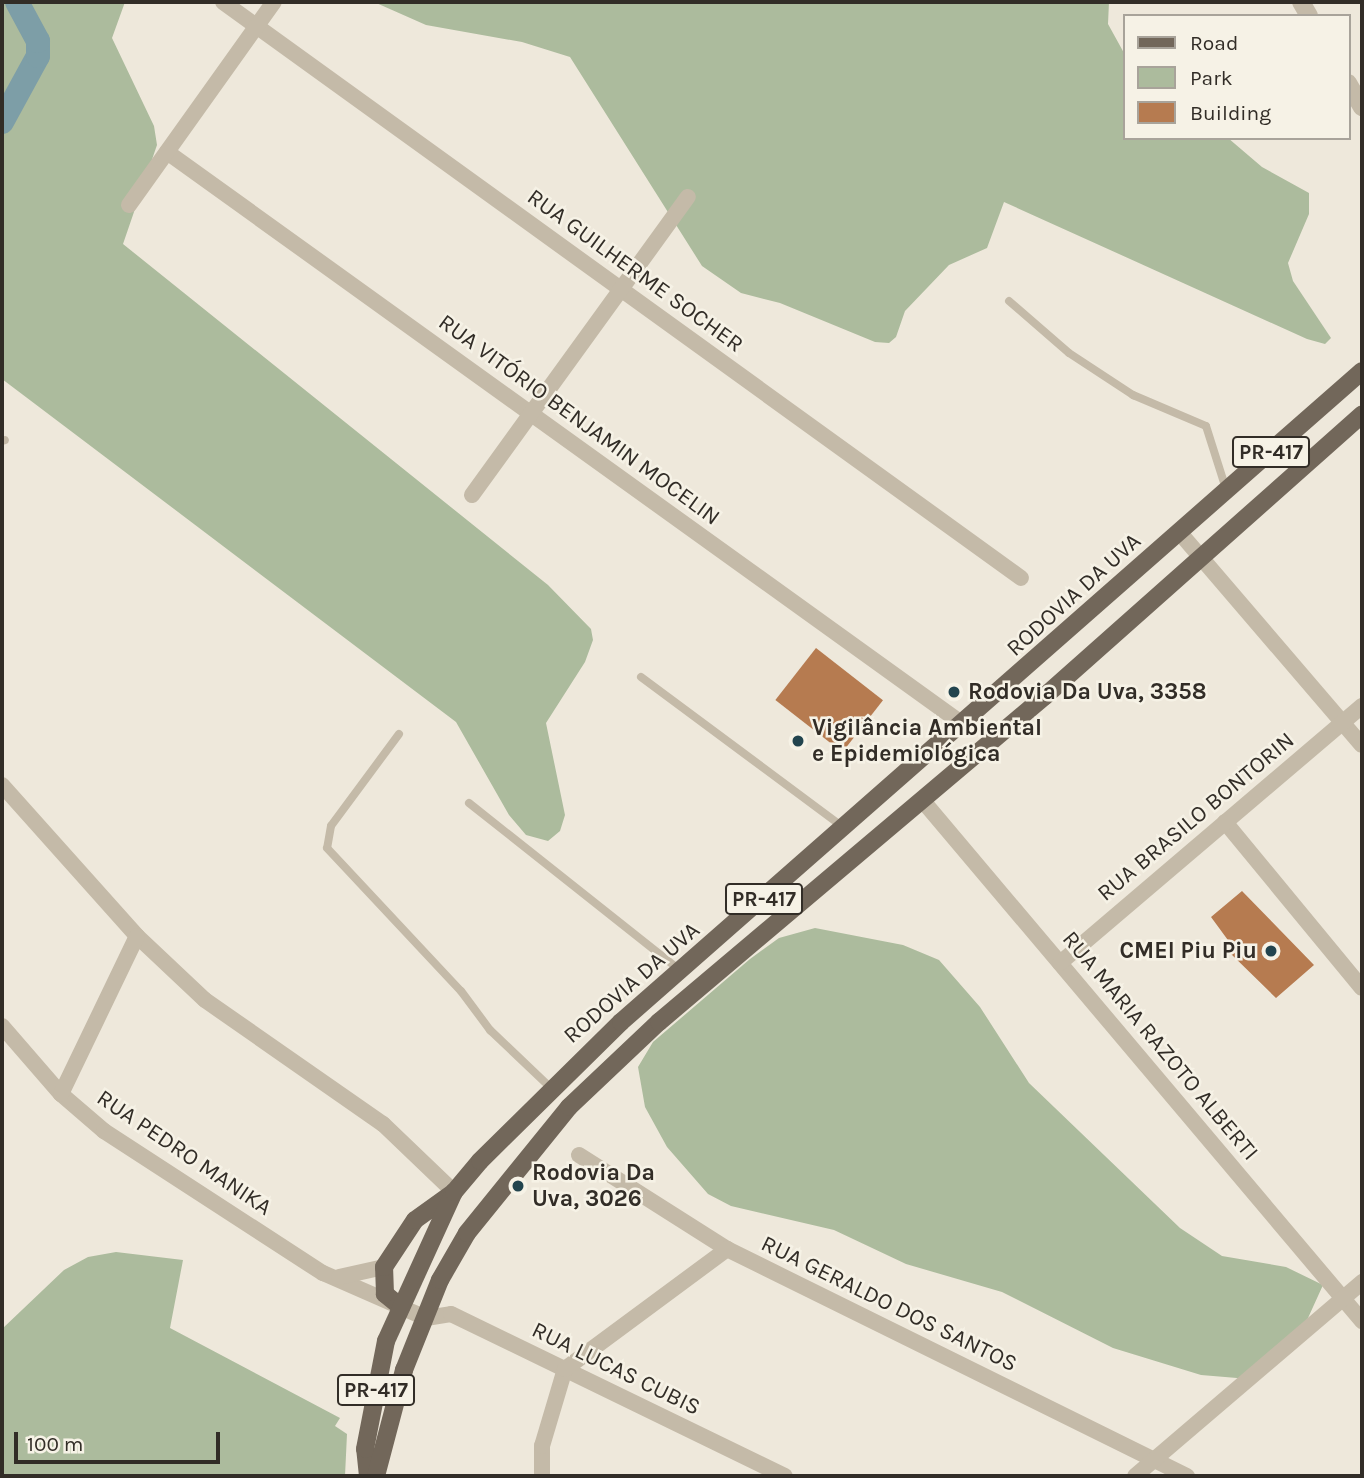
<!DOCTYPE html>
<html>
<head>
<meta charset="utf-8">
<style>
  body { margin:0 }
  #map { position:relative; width:1364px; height:1478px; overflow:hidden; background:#eee8db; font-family:Karla,sans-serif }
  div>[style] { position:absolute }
  .green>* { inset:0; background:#acbb9d }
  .river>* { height:24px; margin:-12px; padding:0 12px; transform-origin:12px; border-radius:12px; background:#7d9ea7 }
  .building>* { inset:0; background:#b67b50; transform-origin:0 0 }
  .service>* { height:8px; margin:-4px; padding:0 4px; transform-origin:4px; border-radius:4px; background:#c4baa8 }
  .minor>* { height:16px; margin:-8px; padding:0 8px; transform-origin:8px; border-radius:8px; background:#c4baa8 }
  .tertiary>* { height:18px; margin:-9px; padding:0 9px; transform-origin:9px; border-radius:9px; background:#c4baa8 }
  .primary>* { height:18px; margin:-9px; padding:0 9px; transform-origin:9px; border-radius:9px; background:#72675a }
  .dots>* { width:19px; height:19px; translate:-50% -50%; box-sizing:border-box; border:4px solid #f6f2e6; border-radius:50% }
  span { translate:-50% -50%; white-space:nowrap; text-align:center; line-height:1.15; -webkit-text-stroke:5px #f6f2e6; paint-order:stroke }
  .shield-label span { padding:2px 5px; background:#f6f2e6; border:2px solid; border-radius:5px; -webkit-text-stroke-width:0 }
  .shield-label { font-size:21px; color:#322d27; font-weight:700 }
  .street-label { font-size:23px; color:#322d27 }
  .poi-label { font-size:23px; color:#322d27; font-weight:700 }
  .left { translate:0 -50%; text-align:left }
  .right { translate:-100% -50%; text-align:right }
  .frame { position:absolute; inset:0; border:4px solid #322d27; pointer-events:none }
  .legend { position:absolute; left:1123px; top:14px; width:228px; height:126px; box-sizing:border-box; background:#f6f2e6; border:2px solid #a8a39a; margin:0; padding:9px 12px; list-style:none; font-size:21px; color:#322d27 }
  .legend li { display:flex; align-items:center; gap:14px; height:35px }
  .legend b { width:35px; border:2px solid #a8a39a }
  .scale { position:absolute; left:14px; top:1432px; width:206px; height:32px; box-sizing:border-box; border:4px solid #322d27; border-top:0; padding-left:9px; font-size:21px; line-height:24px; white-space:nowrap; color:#322d27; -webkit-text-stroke:5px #f6f2e6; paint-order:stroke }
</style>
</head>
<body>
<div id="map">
  <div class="green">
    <div style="clip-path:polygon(2px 2px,125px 2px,112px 38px,154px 126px,157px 145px,123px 244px,548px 585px,591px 629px,593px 640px,585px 662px,546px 723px,565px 815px,560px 831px,548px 841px,526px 835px,509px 815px,456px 722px,2px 379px)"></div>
    <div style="clip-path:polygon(374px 2px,1109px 2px,1108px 24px,1124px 53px,1124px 138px,1228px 138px,1262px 167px,1309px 193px,1309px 214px,1288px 263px,1293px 281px,1331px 338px,1325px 344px,1307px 339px,1004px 202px,987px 248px,949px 265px,905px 311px,896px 337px,889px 343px,875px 342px,780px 303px,741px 293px,702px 266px,570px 57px,522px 42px,426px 25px)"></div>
    <div style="clip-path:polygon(815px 928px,903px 945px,939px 960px,980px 1007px,1029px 1083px,1180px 1228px,1222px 1256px,1286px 1267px,1323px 1285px,1293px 1351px,1249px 1379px,1201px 1375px,1113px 1348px,1002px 1292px,906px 1264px,834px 1230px,731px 1206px,708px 1194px,667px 1147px,645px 1107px,638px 1067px,653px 1042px,750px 959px,779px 938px)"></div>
    <div style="clip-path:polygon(116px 1252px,183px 1260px,170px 1328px,340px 1418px,335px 1426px,347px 1434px,345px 1476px,2px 1476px,2px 1329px,64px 1270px,88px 1257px)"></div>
  </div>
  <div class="river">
    <div style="left:2px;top:122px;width:75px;rotate:-61.4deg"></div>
    <div style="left:38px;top:56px;width:15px;rotate:-90deg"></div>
    <div style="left:38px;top:41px;width:44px;rotate:-118.3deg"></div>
  </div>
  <div class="building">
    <div style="left:816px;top:648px;width:85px;height:66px;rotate:38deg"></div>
    <div style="clip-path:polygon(1242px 891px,1314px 965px,1276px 998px,1228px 951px,1233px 947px,1211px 917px)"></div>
  </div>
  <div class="service">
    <div style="left:1009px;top:301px;width:79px;rotate:40.9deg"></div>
    <div style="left:1069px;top:353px;width:77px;rotate:33.3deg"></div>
    <div style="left:1133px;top:395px;width:79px;rotate:23deg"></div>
    <div style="left:1206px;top:426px;width:66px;rotate:72.4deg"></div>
    <div style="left:2px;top:441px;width:3px;rotate:-18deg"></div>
    <div style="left:641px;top:677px;width:253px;rotate:36.6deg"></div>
    <div style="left:399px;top:734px;width:114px;rotate:126.5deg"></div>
    <div style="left:331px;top:826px;width:22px;rotate:100deg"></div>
    <div style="left:327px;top:848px;width:196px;rotate:46.9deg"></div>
    <div style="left:461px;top:991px;width:49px;rotate:53.4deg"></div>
    <div style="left:490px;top:1030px;width:84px;rotate:43.6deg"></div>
    <div style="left:469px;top:803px;width:269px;rotate:38.4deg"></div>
  </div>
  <div class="minor">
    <div style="left:223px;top:2px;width:984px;rotate:35.82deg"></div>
    <div style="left:167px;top:152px;width:982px;rotate:35.71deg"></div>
    <div style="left:129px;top:205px;width:249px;rotate:-54.5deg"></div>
    <div style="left:472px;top:495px;width:368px;rotate:-54.1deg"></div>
    <div style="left:1180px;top:533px;width:279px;rotate:49.4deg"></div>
    <div style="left:2px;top:785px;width:203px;rotate:48.2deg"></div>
    <div style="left:137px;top:936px;width:93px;rotate:43.3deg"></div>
    <div style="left:205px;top:1000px;width:217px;rotate:34.9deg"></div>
    <div style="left:383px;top:1124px;width:98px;rotate:43.8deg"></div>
    <div style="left:923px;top:801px;width:681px;rotate:49.83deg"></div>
    <div style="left:1225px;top:822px;width:215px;rotate:50.5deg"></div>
    <div style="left:1060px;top:963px;width:397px;rotate:-40.4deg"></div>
    <div style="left:2px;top:1026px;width:90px;rotate:49.1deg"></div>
    <div style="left:61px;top:1094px;width:57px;rotate:40.7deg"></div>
    <div style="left:104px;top:1131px;width:261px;rotate:33deg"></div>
    <div style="left:323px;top:1273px;width:112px;rotate:23.6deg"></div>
    <div style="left:426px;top:1318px;width:25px;rotate:-9deg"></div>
    <div style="left:451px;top:1314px;width:371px;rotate:25.9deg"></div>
    <div style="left:61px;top:1094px;width:175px;rotate:-64.3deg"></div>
    <div style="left:579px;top:1155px;width:175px;rotate:32.4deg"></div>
    <div style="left:727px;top:1249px;width:513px;rotate:26.27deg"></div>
    <div style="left:339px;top:1277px;width:46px;rotate:-12.5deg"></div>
    <div style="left:542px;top:1476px;width:30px;rotate:-90deg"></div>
    <div style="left:542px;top:1446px;width:80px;rotate:-73.4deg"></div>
    <div style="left:565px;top:1369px;width:202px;rotate:-36.5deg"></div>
    <div style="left:1135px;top:1476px;width:299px;rotate:-40.5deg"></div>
  </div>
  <div class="tertiary">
    <div style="left:1301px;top:2px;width:16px;rotate:60deg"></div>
    <div style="left:1348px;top:83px;width:28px;rotate:60deg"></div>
  </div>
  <div class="primary">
    <div style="left:401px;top:1307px;width:21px;rotate:-141deg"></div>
    <div style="left:385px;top:1294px;width:27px;rotate:-92deg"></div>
    <div style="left:384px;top:1267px;width:56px;rotate:-56.6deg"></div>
    <div style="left:415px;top:1220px;width:48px;rotate:-35.7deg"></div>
    <div style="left:368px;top:1476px;width:27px;rotate:-96deg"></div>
    <div style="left:365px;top:1449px;width:110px;rotate:-79deg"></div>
    <div style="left:386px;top:1341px;width:164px;rotate:-65.5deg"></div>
    <div style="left:454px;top:1192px;width:40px;rotate:-50deg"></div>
    <div style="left:480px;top:1161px;width:198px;rotate:-44.6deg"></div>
    <div style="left:621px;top:1022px;width:986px;rotate:-41.3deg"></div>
    <div style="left:376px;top:1476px;width:110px;rotate:-75.2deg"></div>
    <div style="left:404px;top:1370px;width:97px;rotate:-68.2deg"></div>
    <div style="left:440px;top:1280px;width:54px;rotate:-60.1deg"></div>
    <div style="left:467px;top:1233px;width:162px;rotate:-51deg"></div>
    <div style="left:569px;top:1107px;width:124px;rotate:-43.4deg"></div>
    <div style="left:659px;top:1022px;width:505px;rotate:-40.18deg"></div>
    <div style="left:1045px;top:696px;width:424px;rotate:-41.6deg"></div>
  </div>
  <div class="dots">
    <div style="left:954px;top:692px;background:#22444e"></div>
    <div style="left:798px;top:741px;background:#22444e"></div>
    <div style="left:1271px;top:951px;background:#22444e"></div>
    <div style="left:518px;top:1186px;background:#22444e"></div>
  </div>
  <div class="shield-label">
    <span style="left:1271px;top:452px">PR-417</span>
    <span style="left:764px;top:899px">PR-417</span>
    <span style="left:376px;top:1390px">PR-417</span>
  </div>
  <div class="street-label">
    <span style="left:635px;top:271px;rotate:36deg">RUA GUILHERME SOCHER</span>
    <span style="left:579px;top:420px;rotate:36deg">RUA VITÓRIO BENJAMIN MOCELIN</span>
    <span style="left:1074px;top:595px;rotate:-42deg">RODOVIA DA UVA</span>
    <span style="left:1196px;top:817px;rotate:-40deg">RUA BRASILO BONTORIN</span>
    <span style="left:632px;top:983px;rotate:-41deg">RODOVIA DA UVA</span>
    <span style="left:1160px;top:1046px;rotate:50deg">RUA MARIA RAZOTO ALBERTI</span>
    <span style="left:184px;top:1153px;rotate:34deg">RUA PEDRO MANIKA</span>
    <span style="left:889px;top:1304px;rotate:26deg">RUA GERALDO DOS SANTOS</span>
    <span style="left:616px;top:1369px;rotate:26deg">RUA LUCAS CUBIS</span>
  </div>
  <div class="poi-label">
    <span class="left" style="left:968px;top:692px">Rodovia Da Uva, 3358</span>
    <span class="left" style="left:812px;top:741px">Vigilância Ambiental<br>e Epidemiológica</span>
    <span class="right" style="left:1257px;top:951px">CMEI Piu Piu</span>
    <span class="left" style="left:532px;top:1186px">Rodovia Da<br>Uva, 3026</span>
  </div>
  <div class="frame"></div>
  <ul class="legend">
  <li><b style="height:9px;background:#72675a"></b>Road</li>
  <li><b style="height:19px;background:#acbb9d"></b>Park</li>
  <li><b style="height:19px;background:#b67b50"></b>Building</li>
  </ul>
  <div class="scale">100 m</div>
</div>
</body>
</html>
